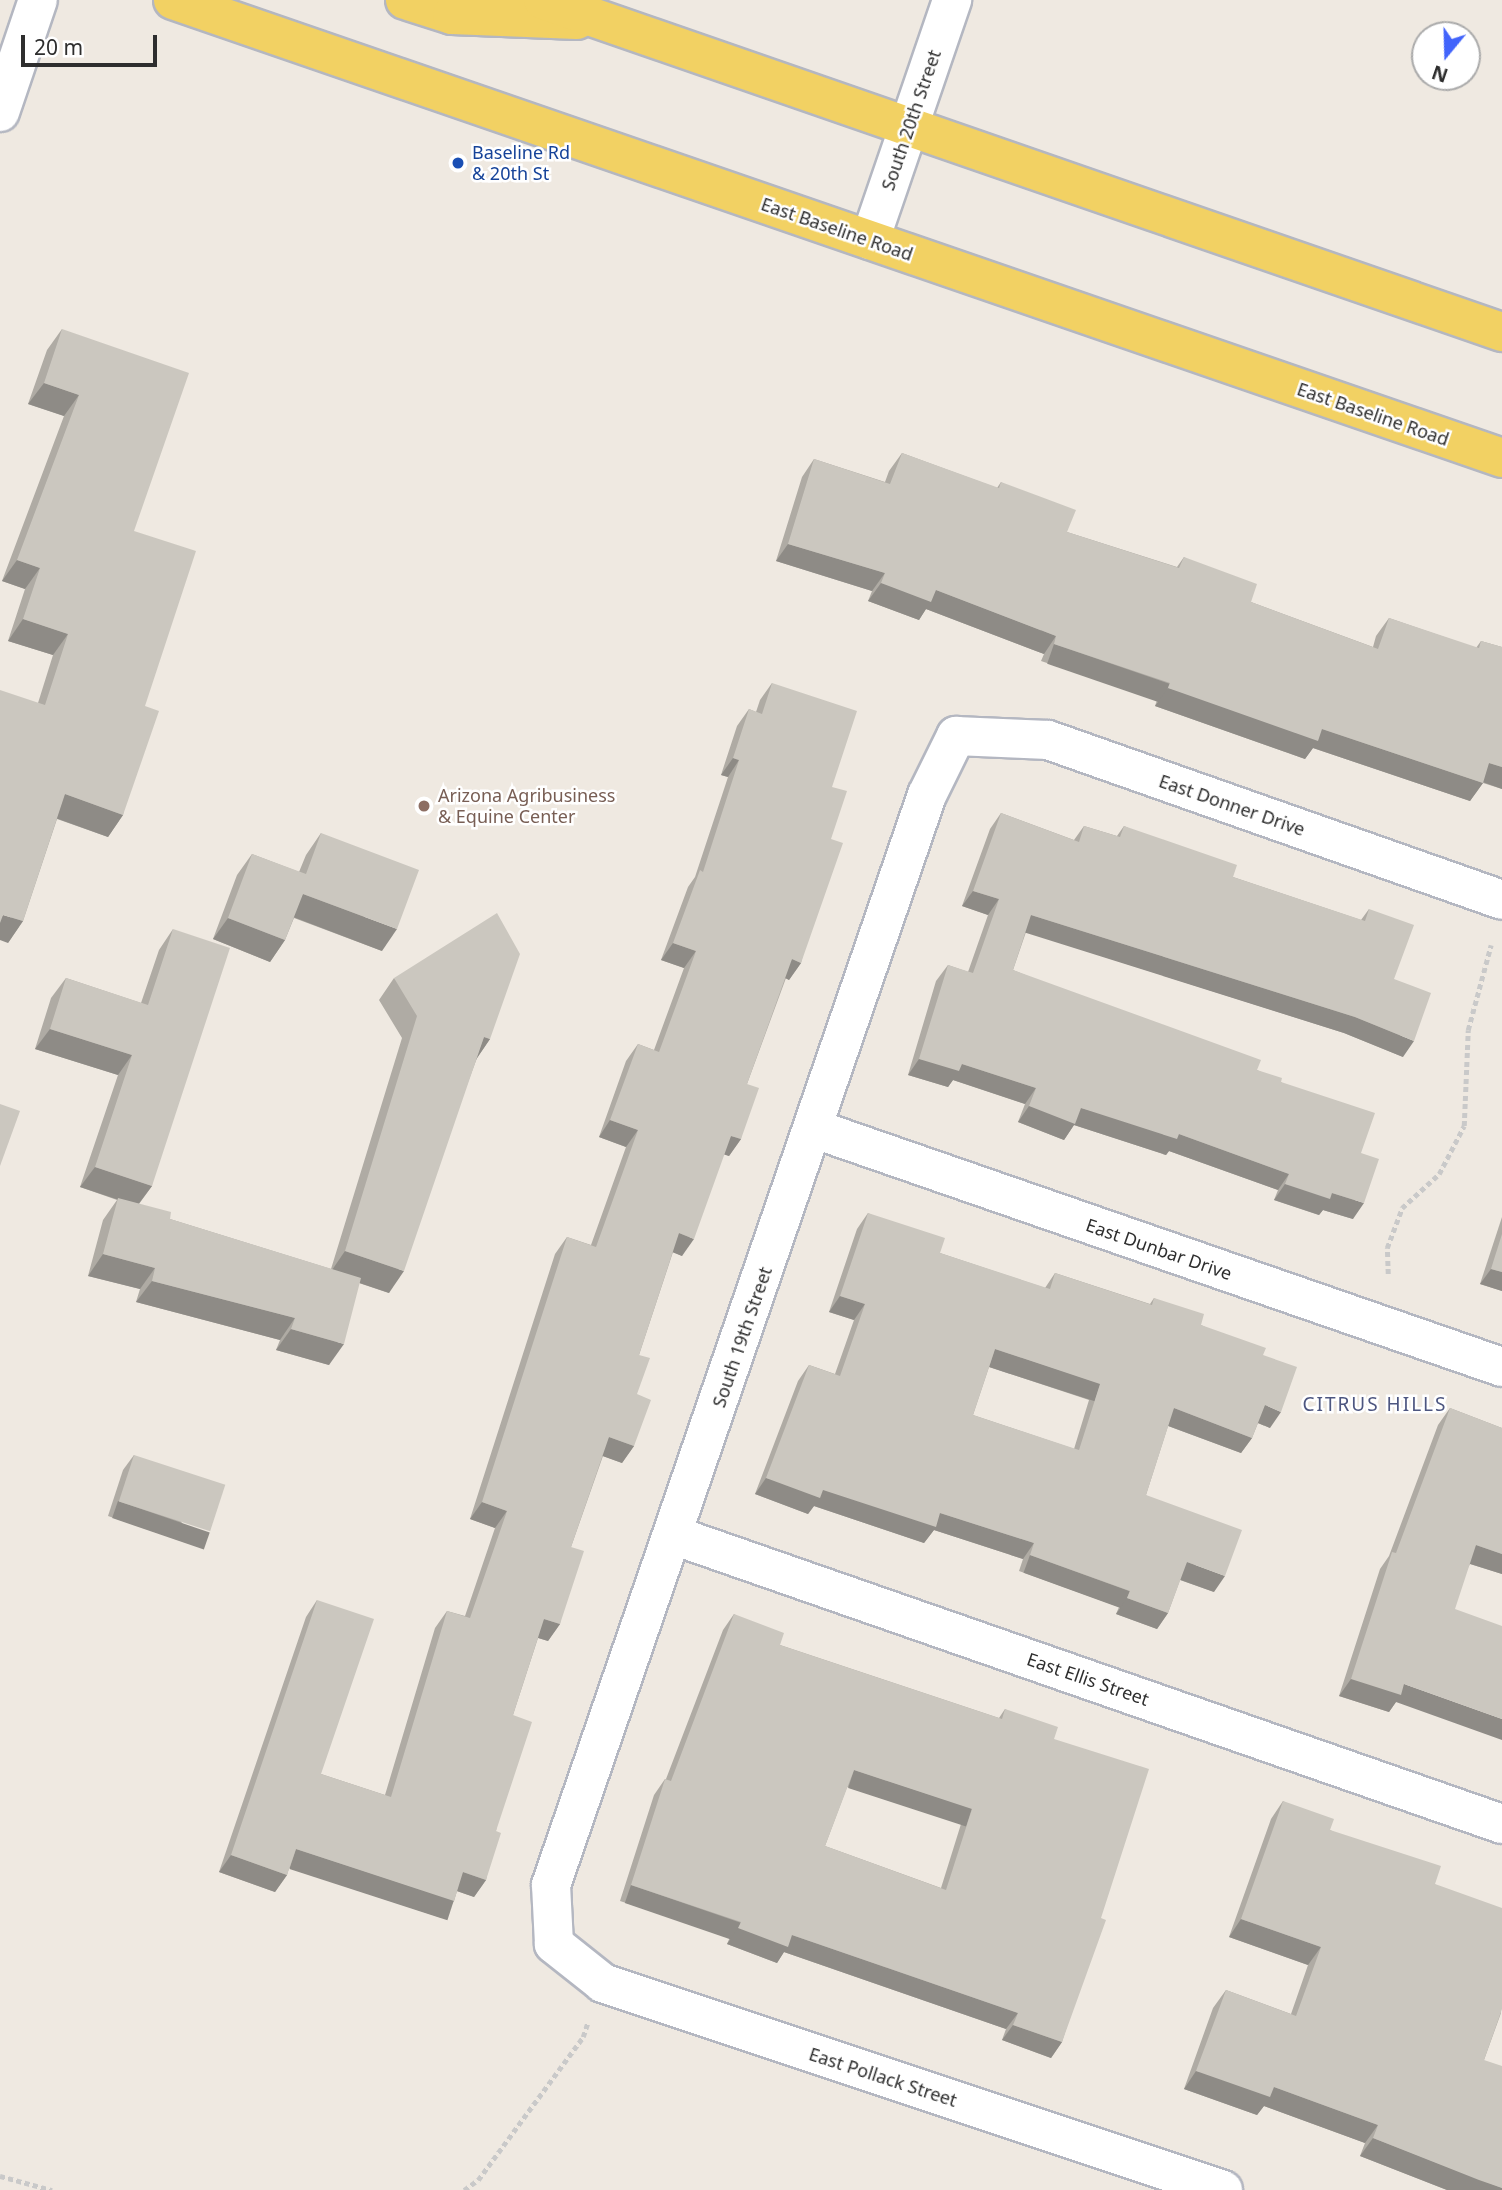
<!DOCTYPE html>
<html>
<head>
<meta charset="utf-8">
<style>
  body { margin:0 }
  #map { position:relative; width:1502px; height:2190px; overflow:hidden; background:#efe9e1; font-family:"Noto Sans",sans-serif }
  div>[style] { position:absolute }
  .path>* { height:4.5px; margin-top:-2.25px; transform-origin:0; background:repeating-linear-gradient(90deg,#c9c9c9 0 5px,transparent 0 8.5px) }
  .roads { filter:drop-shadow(2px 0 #b4b7c1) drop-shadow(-2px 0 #b4b7c1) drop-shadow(0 2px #b4b7c1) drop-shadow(0 -2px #b4b7c1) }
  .minor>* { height:38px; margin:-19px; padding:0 19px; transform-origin:19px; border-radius:19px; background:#fff }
  .primary>* { height:38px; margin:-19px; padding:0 19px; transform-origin:19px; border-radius:19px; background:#f2d163 }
  .wall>* { inset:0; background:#afaba4 }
  .shaded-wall>* { inset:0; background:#8e8b86; transform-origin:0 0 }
  .building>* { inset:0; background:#cbc7bf; transform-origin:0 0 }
  .dots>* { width:19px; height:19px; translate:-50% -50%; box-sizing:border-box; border:4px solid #fff; border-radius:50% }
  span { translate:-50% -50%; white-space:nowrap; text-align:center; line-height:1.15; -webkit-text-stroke:5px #fff; paint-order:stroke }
  .street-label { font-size:18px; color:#2e2e2e }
  .transit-label { font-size:18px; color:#164399 }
  .left { translate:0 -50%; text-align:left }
  .education-label { font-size:18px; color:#785e54 }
  .neighbourhood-label { font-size:19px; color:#4d5680; letter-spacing:2px }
  .north { position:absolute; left:1411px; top:21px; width:70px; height:70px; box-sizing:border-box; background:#fff; border:2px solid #ababab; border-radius:50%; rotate:199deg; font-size:19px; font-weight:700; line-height:28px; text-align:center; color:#2e2e2e }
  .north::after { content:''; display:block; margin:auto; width:24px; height:32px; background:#4264fb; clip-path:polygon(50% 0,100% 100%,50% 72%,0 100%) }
  .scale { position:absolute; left:21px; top:35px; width:136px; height:32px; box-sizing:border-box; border:4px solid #2e2e2e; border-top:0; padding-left:9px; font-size:21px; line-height:24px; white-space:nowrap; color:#2e2e2e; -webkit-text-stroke:5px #fff; paint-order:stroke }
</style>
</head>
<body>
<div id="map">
  <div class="path">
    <div style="left:1388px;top:1274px;width:26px;rotate:-92deg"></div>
    <div style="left:1387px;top:1248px;width:43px;rotate:-69.4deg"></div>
    <div style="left:1402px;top:1208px;width:50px;rotate:-42.6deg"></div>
    <div style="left:1439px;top:1174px;width:54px;rotate:-62.5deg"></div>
    <div style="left:1464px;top:1126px;width:96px;rotate:-87.6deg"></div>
    <div style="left:1468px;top:1030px;width:88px;rotate:-74.9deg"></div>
    <div style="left:0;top:2176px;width:54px;rotate:15.1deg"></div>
    <div style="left:464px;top:2190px;width:17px;rotate:-36deg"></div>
    <div style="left:478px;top:2180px;width:177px;rotate:-53.7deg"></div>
    <div style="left:583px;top:2037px;width:16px;rotate:-72deg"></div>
  </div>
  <div class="roads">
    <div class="minor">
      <div style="left:0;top:112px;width:118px;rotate:-71.3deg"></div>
      <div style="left:870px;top:240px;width:254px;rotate:-71.1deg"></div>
      <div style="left:815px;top:1129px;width:727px;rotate:19.11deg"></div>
      <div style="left:673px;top:1535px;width:878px;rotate:19.22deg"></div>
      <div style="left:1223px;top:2190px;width:654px;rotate:-161.54deg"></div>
      <div style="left:603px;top:1983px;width:63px;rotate:-141.5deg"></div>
      <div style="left:554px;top:1944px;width:59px;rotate:-92.9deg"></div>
      <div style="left:551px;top:1885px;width:1153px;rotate:-70.97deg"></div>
      <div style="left:927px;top:795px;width:66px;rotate:-63.8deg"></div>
      <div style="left:956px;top:736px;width:92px;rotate:2.5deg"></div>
      <div style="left:1048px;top:740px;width:481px;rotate:19.4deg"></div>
    </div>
    <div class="primary">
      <div style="left:173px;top:0;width:1406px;rotate:19.01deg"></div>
      <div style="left:405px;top:0;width:49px;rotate:17.7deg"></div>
      <div style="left:452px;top:15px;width:125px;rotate:2.3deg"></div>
      <div style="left:543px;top:0;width:1015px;rotate:19.1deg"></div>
    </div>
  </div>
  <div class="wall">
    <div style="clip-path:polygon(62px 329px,134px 531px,145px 706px,123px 815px,108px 837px,57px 819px,23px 921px,8px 943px,38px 703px,53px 655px,8px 641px,25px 589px,2px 581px,64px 416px,28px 404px,47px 350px)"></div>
    <div style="clip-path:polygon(902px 453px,997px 488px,1001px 482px,1067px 532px,1177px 567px,1184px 557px,1251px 602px,1373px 647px,1376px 636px,1389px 618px,1476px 648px,1481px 641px,1502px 647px,1502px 789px,1483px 783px,1470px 801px,1313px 748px,1305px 759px,1155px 706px,1157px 700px,1041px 661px,1044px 654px,926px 609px,919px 620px,868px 601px,872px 591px,776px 561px,802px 477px,814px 459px,885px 482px,889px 471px)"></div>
    <div style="clip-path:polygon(772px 683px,832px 787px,831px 839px,801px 963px,789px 980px,786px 978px,747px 1084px,741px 1139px,729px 1156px,724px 1154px,682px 1256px,673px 1252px,639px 1355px,634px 1446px,622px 1463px,603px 1456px,571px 1547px,560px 1624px,548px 1641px,538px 1638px,513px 1715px,496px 1831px,486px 1880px,474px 1897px,457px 1891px,454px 1901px,442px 1918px,289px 1868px,287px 1875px,275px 1892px,219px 1872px,306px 1617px,317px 1600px,321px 1774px,385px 1795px,435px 1628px,447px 1611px,465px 1616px,495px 1528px,470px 1519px,555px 1254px,567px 1237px,591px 1245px,626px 1147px,599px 1137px,626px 1061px,638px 1044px,654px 1050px,684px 968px,661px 960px,688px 887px,695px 877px,728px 777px,721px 775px,737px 726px,749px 709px,756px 712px,760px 700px)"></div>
    <div style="clip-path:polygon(1001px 813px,1074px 840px,1084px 826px,1117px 836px,1124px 826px,1233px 877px,1361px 920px,1369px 909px,1394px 979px,1403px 1057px,1344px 1033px,1026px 932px,1013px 970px,1257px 1070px,1281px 1082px,1361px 1153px,1353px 1219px,1323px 1210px,1319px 1215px,1274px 1200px,1278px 1190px,1169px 1151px,1166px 1155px,1074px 1125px,1064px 1140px,1018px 1122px,1025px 1104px,953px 1080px,948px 1087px,908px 1075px,936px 981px,948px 965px,968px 972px,988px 915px,962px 906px,990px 829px)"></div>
    <div style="clip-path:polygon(321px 833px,382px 951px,294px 918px,285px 940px,270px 962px,213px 939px,237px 875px,252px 854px,299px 872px,306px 855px)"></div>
    <div style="clip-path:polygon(173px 929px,152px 1186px,139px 1204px,170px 1219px,331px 1269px,402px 1038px,379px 1000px,394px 978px,490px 1039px,477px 1058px,389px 1293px,359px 1283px,329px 1365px,276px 1350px,280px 1340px,136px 1302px,140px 1289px,88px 1276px,103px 1220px,117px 1200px,80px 1187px,118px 1075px,35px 1049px,51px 998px,66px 978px,141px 1003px,159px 950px)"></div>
    <div style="clip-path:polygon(evenodd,868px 1213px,940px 1253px,1045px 1288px,1055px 1273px,1150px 1304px,1154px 1298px,1201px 1325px,1263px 1355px,1270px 1428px,1258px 1423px,1252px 1438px,1241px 1453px,1168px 1426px,1146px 1495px,1214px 1592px,1180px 1580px,1168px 1613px,1157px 1629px,1116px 1614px,1119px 1607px,1019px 1571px,1023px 1559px,934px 1530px,924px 1543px,814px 1506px,808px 1514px,755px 1494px,798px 1381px,809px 1365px,835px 1374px,854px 1320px,829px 1312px,857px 1229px,868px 1213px,989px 1367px,1089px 1400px,1074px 1449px,973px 1415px,989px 1367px)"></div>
    <div style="clip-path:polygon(1502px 1217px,1502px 1291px,1480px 1284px)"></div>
    <div style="clip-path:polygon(1450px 1408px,1502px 1428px,1502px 1574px,1470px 1564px,1396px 1702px,1389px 1712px,1339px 1696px,1380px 1569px,1389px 1556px,1438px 1425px)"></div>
    <div style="clip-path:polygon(134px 1455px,199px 1547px,108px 1516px,123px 1470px)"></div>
    <div style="clip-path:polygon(evenodd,734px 1614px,780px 1645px,999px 1718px,1005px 1709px,1054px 1739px,1101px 1918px,1062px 2042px,1051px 2058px,1002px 2040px,1006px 2029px,784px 1952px,777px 1963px,727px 1944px,730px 1937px,620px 1901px,654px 1795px,665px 1779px,666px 1779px,723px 1630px,734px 1614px,847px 1787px,961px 1824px,941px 1888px,825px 1846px,847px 1787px)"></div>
    <div style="clip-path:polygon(1283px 1801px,1330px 1830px,1435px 1884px,1501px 2013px,1484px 2060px,1502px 2190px,1447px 2190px,1360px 2156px,1365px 2143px,1264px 2106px,1257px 2115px,1184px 2089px,1213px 2008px,1226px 1990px,1291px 2014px,1308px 1965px,1229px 1937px,1271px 1819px)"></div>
  </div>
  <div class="shaded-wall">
    <div style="clip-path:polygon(44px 383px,79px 395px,64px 416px,28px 404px)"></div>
    <div style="clip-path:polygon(788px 544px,885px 573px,872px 591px,776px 561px)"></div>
    <div style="clip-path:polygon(17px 560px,40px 568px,25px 589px,2px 581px)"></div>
    <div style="clip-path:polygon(881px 583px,936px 590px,1056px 636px,1044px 654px,926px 609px,919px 620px,868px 601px)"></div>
    <div style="clip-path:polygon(23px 619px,68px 634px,53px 655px,8px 641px)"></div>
    <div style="left:1054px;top:644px;width:122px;height:21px;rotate:19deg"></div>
    <div style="clip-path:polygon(1168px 688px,1322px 729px,1483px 783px,1470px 801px,1313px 748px,1305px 759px,1155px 706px)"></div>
    <div style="clip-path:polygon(733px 758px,739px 760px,728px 777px,721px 775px)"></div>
    <div style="clip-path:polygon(1489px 763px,1502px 767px,1502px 789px,1477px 780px)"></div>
    <div style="clip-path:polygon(65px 794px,123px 815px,108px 837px,50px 816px)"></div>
    <div style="clip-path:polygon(973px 891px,999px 899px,988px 915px,962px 906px)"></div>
    <div style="clip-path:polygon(303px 894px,397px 929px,382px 951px,288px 915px)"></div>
    <div style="clip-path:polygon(3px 915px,23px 921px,8px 943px,0 940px,0 919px)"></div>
    <div style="clip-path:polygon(1031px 915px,1355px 1017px,1414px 1041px,1403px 1057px,1344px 1033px,1020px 931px)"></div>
    <div style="clip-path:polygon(228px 918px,285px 940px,270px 962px,213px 939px)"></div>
    <div style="clip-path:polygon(673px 943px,696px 951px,684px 968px,661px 960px)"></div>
    <div style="clip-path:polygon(792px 959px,801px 963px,789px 980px,781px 976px)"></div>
    <div style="clip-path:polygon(50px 1029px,132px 1055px,118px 1075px,35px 1049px)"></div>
    <div style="clip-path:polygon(484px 1037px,490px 1039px,475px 1061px)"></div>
    <div style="clip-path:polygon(919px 1059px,962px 1064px,1036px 1088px,1025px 1104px,953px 1080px,948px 1087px,908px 1075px)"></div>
    <div style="clip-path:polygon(1029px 1106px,1081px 1108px,1179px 1134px,1289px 1174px,1278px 1190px,1169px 1151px,1166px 1155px,1074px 1125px,1064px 1140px,1018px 1122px)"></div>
    <div style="clip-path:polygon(610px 1120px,638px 1130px,626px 1147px,599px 1137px)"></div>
    <div style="clip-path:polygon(731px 1136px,741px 1139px,729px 1156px,719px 1153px)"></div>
    <div style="clip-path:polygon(95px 1167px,152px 1186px,137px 1206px,80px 1187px)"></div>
    <div style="clip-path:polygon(1285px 1184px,1332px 1193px,1364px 1203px,1353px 1219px,1323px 1210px,1319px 1215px,1274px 1200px)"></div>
    <div style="clip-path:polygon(679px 1233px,694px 1239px,682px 1256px,667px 1250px)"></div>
    <div style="clip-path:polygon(345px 1251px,404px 1271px,389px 1293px,330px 1273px)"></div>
    <div style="clip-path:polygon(103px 1254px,155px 1268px,140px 1289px,88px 1276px)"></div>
    <div style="clip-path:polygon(1491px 1269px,1502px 1272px,1502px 1291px,1480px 1284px)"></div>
    <div style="clip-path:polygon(152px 1281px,295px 1318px,280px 1340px,136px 1302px)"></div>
    <div style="clip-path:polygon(840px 1296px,865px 1304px,854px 1320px,829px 1312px)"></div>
    <div style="clip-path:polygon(291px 1329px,344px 1344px,329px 1365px,276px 1350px)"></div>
    <div style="left:995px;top:1349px;width:111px;height:19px;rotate:18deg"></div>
    <div style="clip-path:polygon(1265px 1405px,1281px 1412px,1270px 1428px,1253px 1421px)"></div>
    <div style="clip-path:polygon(1174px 1408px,1252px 1438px,1241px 1453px,1163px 1424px)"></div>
    <div style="clip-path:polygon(609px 1437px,634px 1446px,622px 1463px,597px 1454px)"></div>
    <div style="clip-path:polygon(766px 1478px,940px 1513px,1034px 1543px,1023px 1559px,934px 1530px,924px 1543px,814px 1506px,808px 1514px,755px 1494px)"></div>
    <div style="left:118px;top:1501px;width:97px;height:18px;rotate:19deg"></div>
    <div style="clip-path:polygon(482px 1502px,507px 1511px,495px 1528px,470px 1519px)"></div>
    <div style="clip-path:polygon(1476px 1545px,1502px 1554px,1502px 1574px,1464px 1562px)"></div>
    <div style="left:1030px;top:1555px;width:106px;height:19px;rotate:20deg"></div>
    <div style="clip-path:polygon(1187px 1562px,1225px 1576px,1214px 1592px,1175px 1578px)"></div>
    <div style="clip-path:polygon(1127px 1598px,1168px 1613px,1157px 1629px,1116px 1614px)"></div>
    <div style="clip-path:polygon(544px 1619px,560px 1624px,548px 1641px,532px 1636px)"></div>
    <div style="clip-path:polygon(1351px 1679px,1404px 1684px,1502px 1719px,1502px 1740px,1396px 1702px,1389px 1712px,1339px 1696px)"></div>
    <div style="left:854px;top:1770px;width:124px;height:19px;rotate:18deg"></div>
    <div style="left:296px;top:1849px;width:166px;height:21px;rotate:18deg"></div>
    <div style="clip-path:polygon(231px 1855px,287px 1875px,275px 1892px,219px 1872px)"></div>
    <div style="clip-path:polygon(463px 1872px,486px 1880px,474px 1897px,451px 1889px)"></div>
    <div style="left:631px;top:1885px;width:116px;height:19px;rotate:19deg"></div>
    <div style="clip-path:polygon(1241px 1919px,1321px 1947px,1308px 1965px,1229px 1937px)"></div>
    <div style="clip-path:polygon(738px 1928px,792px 1935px,1018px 2013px,1006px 2029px,784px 1952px,777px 1963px,727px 1944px)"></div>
    <div style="clip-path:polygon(1013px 2025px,1062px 2042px,1051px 2058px,1002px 2040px)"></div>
    <div style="clip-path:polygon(1196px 2071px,1274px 2087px,1378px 2125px,1365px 2143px,1264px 2106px,1257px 2115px,1184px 2089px)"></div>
    <div style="clip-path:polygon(1373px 2138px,1502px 2188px,1502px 2190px,1447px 2190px,1360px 2156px)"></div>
  </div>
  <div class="building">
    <div style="clip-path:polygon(62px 329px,189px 373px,134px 531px,196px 551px,145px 706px,159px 711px,123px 815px,65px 794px,23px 921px,3px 915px,0 923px,0 690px,45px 705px,68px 634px,23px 619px,40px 568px,17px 560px,79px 395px,44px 383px)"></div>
    <div style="clip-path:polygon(902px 453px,999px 488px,1001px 482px,1076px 510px,1067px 532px,1179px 568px,1184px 557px,1257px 584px,1251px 602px,1378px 649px,1389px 618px,1479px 648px,1481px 641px,1502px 647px,1502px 767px,1489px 763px,1483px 783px,1322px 729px,1318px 741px,1168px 688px,1170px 683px,1054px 644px,1056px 636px,936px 590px,931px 602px,881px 583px,885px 573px,788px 544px,814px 459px,890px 484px)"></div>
    <div style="clip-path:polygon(772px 683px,857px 711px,832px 787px,847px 791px,831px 839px,843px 843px,801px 963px,792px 959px,747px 1084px,759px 1088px,741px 1139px,731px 1136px,694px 1239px,679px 1233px,639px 1355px,650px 1358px,637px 1394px,651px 1400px,634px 1446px,609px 1437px,571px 1547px,584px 1551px,560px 1624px,544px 1619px,513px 1715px,532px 1722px,496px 1831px,501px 1833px,486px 1880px,463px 1872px,454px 1901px,296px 1849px,287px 1875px,231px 1855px,317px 1600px,374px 1619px,321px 1774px,391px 1797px,447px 1611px,470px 1618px,507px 1511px,482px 1502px,567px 1237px,596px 1247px,638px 1130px,610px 1120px,638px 1044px,659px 1052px,696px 951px,673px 943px,700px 870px,703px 872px,739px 760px,733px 758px,749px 709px,762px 714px)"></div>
    <div style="clip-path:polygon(1001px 813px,1079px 842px,1084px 826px,1120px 837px,1124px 826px,1237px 865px,1233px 877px,1365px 921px,1369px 909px,1414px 925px,1394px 979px,1431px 993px,1414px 1041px,1355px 1017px,1031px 915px,1013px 970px,1261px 1060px,1257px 1070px,1282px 1078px,1281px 1082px,1375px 1113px,1361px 1153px,1379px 1159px,1364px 1203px,1332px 1193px,1330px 1199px,1285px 1184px,1289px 1174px,1179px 1134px,1177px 1139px,1081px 1108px,1075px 1124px,1029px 1106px,1036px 1088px,962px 1064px,959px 1071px,919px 1059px,948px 965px,973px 973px,999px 899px,973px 891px)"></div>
    <div style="clip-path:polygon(321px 833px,419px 870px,397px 929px,303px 894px,285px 940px,228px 918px,252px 854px,306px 874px)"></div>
    <div style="clip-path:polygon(497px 913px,520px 954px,490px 1039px,484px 1037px,404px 1271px,345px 1251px,417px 1016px,394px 978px)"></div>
    <div style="clip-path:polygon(173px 929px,230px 948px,152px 1186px,95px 1167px,132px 1055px,50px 1029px,66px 978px,148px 1005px)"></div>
    <div style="clip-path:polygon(0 1104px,20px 1111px,0 1166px)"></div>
    <div style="clip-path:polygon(118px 1198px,171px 1212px,170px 1219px,361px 1278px,344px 1344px,291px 1329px,295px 1318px,152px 1281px,155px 1268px,103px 1254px)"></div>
    <div style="clip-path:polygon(evenodd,868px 1213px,945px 1238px,940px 1253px,1050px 1289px,1055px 1273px,1152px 1305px,1154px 1298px,1204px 1314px,1201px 1325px,1266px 1348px,1263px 1355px,1297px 1367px,1281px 1412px,1265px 1405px,1252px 1438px,1174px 1408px,1146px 1495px,1242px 1530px,1225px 1576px,1187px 1562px,1168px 1613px,1127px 1598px,1130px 1591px,1030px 1555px,1034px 1543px,940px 1513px,936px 1527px,823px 1490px,820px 1498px,766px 1478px,809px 1365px,840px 1376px,865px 1304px,840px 1296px,868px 1213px,995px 1349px,1100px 1384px,1079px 1450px,973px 1415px,995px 1349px)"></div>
    <div style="clip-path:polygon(1502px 1234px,1502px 1272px,1491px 1269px)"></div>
    <div style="clip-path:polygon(1450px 1408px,1502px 1428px,1502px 1554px,1476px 1545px,1455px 1609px,1502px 1626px,1502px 1719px,1404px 1684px,1401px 1695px,1351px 1679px,1392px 1552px,1396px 1553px)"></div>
    <div style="left:134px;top:1455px;width:96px;height:49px;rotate:18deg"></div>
    <div style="clip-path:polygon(evenodd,734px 1614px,784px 1633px,780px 1645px,1002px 1719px,1005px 1709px,1058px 1727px,1054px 1739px,1149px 1769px,1101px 1918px,1106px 1920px,1062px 2042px,1013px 2025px,1018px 2013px,792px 1935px,788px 1947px,738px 1928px,741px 1922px,631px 1885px,665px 1779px,671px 1781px,734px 1614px,854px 1770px,972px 1809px,946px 1890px,825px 1846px,854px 1770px)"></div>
    <div style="clip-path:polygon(1283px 1801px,1334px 1819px,1330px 1830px,1441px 1866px,1435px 1884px,1502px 1908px,1502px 2009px,1484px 2060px,1502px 2066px,1502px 2188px,1479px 2180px,1373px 2138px,1378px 2125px,1274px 2087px,1270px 2097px,1196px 2071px,1226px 1990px,1296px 2016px,1321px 1947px,1241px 1919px)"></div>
  </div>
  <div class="dots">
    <div style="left:458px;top:163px;background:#1a4fb4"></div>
    <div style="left:424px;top:806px;background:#8d6e63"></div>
  </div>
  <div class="street-label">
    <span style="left:911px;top:120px;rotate:-71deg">South 20th Street</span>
    <span style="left:837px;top:229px;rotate:19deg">East Baseline Road</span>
    <span style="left:1373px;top:414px;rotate:19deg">East Baseline Road</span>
    <span style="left:1232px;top:805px;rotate:19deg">East Donner Drive</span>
    <span style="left:1159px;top:1249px;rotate:19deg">East Dunbar Drive</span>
    <span style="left:742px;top:1337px;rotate:-71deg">South 19th Street</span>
    <span style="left:1088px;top:1679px;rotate:19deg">East Ellis Street</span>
    <span style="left:883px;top:2077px;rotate:18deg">East Pollack Street</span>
  </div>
  <div class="transit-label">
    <span class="left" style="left:472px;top:163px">Baseline Rd<br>&amp; 20th St</span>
  </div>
  <div class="education-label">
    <span class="left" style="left:438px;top:806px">Arizona Agribusiness<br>&amp; Equine Center</span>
  </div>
  <div class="neighbourhood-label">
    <span style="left:1375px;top:1405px">CITRUS HILLS</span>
  </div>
  <div class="north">N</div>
  <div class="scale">20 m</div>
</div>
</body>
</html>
